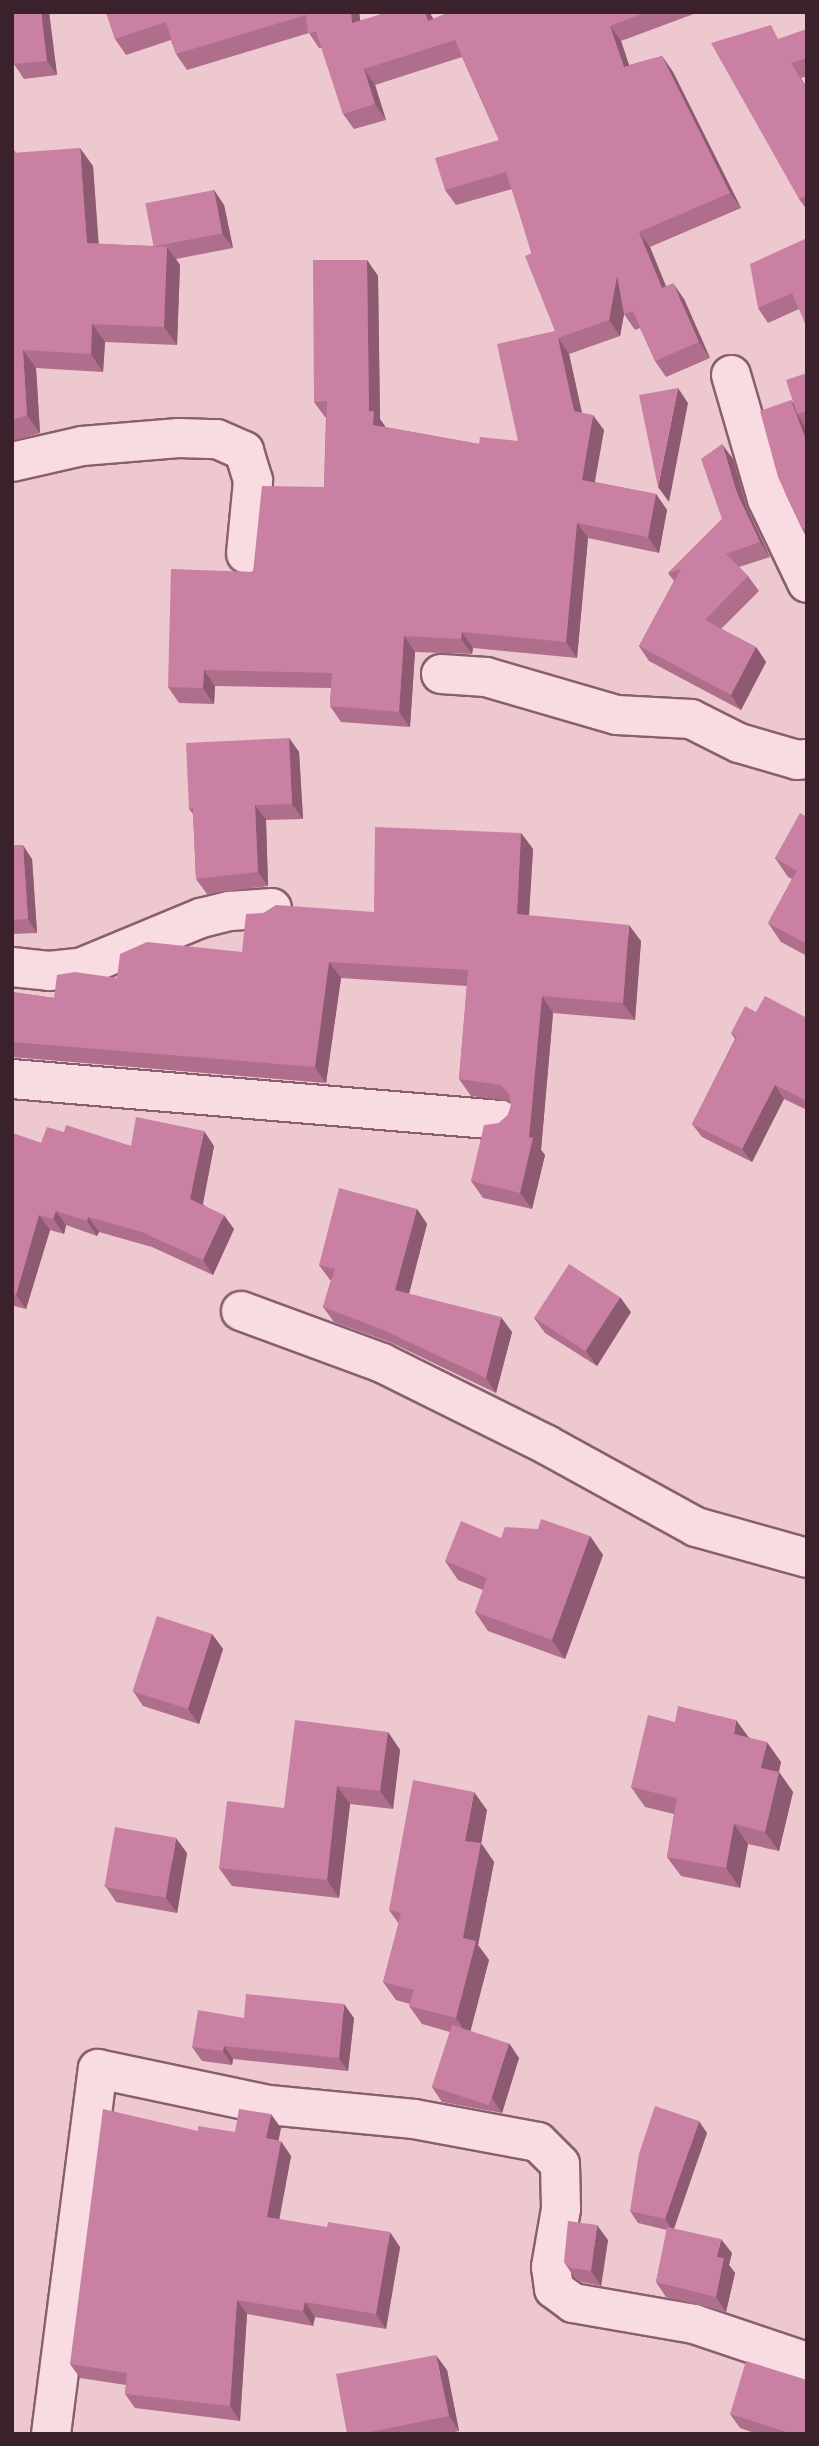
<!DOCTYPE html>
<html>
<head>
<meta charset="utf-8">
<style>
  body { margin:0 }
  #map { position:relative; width:819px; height:2446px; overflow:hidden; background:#edc8cf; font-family:"Zilla Slab",serif }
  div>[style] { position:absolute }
  .roads { filter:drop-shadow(2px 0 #895e6d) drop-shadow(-2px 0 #895e6d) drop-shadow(0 2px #895e6d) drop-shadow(0 -2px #895e6d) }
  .minor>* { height:38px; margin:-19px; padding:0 19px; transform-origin:19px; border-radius:19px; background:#f8dce1 }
  .wall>* { inset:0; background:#ae6e8c }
  .shaded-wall>* { inset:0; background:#8d5a72 }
  .building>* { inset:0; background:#ca80a3; transform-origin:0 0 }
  span { translate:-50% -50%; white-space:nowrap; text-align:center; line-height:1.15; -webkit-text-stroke:7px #f5d8dd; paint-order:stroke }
  .frame { position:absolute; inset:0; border:14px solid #3a212b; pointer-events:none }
</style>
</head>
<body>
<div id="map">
  <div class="roads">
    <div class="minor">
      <div style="left:731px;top:375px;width:129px;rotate:73.8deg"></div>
      <div style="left:767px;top:499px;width:93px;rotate:64.5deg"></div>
      <div style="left:12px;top:462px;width:72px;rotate:-12.9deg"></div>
      <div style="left:82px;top:446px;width:97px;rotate:-4.7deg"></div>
      <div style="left:179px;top:438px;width:38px;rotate:2deg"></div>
      <div style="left:217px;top:439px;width:30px;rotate:24deg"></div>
      <div style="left:244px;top:451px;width:31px;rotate:73deg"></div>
      <div style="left:253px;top:481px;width:73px;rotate:95.5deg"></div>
      <div style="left:441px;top:674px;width:45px;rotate:3.8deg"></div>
      <div style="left:486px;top:677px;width:136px;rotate:16.2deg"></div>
      <div style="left:617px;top:715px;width:74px;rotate:3.1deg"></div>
      <div style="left:691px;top:719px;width:54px;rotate:26.6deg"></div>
      <div style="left:739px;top:743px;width:60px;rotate:16.3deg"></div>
      <div style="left:797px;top:760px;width:10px;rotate:-6deg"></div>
      <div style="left:12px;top:967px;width:37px;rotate:6deg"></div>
      <div style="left:49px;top:971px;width:31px;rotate:-6deg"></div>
      <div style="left:80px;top:968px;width:131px;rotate:-22.5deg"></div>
      <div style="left:201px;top:918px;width:30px;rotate:-14deg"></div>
      <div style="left:230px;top:911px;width:42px;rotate:-4.1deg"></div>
      <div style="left:12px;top:1079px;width:491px;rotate:4.8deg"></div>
      <div style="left:241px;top:1311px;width:150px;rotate:20.2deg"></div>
      <div style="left:382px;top:1363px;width:184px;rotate:26.4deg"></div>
      <div style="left:547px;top:1445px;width:170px;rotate:28.8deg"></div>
      <div style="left:696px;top:1527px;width:115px;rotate:15.6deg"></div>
      <div style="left:51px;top:2434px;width:368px;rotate:-82.7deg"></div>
      <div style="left:98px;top:2069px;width:175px;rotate:11.9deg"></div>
      <div style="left:269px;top:2105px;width:146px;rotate:5.5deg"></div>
      <div style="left:414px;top:2119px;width:126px;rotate:10.5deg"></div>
      <div style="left:538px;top:2142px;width:31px;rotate:45deg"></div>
      <div style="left:560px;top:2164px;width:45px;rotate:88.7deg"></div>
      <div style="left:561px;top:2209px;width:59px;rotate:99.8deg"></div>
      <div style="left:551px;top:2267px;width:22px;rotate:82deg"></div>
      <div style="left:554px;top:2289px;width:24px;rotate:36deg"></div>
      <div style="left:573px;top:2303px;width:123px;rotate:9.8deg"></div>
      <div style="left:694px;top:2324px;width:119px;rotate:18.6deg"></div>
    </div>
  </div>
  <div class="wall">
    <div style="clip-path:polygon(49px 12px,57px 75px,24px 79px,14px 64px)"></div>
    <div style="clip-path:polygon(106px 12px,359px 12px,360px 21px,389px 12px,429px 12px,433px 19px,450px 12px,699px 12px,621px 41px,629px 65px,662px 56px,673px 72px,741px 208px,650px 247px,666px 286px,684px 299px,710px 358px,666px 377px,655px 361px,640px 328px,635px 330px,624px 314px,620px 336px,569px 354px,582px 413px,604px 430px,595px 482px,656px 494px,667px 510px,659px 553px,588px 538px,577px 658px,473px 648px,472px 654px,415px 652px,410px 727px,341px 722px,330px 706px,331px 688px,215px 686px,214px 704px,179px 703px,168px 687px,253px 572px,324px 487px,326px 417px,325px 417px,314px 402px,367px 260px,378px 276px,380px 419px,385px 427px,479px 444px,518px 441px,555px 331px,512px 189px,456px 205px,445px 190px,499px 140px,462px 57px,375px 85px,386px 120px,354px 129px,343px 114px,322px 48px,319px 48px,309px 33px,187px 70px,176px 54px,171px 40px,126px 55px,115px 39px)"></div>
    <div style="clip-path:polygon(807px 29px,807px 76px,801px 78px,807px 88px,807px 210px,799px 199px,780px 39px)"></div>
    <div style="clip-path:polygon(12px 147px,16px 153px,93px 166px,98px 244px,153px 246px,214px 190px,224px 205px,233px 248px,176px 259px,180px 265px,177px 345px,105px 342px,103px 372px,36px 368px,40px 433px,12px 441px)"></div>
    <div style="clip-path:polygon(807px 238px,799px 309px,768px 323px,758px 308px)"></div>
    <div style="clip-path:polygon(807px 373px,807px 428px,805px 426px,807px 430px,807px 535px,802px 529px,791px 400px,794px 404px)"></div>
    <div style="clip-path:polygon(733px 459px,747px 508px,770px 557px,739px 567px,748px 576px,759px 591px,721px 629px,756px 647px,766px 662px,741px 710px,649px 661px,639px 646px,674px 581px,668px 573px,722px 519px)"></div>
    <div style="clip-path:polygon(289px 738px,299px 752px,303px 819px,266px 820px,268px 886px,207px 894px,196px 879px,193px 814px,189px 809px)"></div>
    <div style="clip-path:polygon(807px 817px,807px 956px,781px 942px,768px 923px,792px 879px,788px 877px,775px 858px)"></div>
    <div style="clip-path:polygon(521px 833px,533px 849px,529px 916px,641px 941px,635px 1020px,553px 1013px,541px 1150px,545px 1155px,532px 1209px,483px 1198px,471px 1181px,499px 1123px,508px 1115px,511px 1105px,510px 1101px,471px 1096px,459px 1079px,467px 986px,341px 978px,326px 1083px,12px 1057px,12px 992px,54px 998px,117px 978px,242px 952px,374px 912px)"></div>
    <div style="clip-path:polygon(12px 845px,32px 859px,37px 933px,12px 934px)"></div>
    <div style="clip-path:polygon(756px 1012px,807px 1018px,807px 1110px,784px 1099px,752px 1162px,702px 1137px,692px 1124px,735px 1039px,731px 1033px)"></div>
    <div style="clip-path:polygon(64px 1132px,131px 1146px,214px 1146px,203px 1204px,234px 1229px,213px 1275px,152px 1247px,99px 1232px,97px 1236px,66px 1225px,64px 1234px,50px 1230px,26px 1309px,14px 1306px,12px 1311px,12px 1133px,41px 1143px)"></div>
    <div style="clip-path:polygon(417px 1209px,427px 1224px,409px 1294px,512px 1332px,496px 1393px,392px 1343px,334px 1322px,323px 1307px,331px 1280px,330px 1280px,319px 1265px)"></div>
    <div style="clip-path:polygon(631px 1312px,597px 1366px,545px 1333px,534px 1318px)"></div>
    <div style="clip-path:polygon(590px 1536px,603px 1555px,565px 1659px,488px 1631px,475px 1612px,483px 1590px,458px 1580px,445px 1561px,501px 1538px)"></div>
    <div style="clip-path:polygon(212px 1634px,223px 1649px,199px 1724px,143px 1706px,133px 1691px)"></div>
    <div style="clip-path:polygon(675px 1722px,749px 1737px,781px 1762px,779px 1772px,793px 1792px,779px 1851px,748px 1844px,740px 1888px,681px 1876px,667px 1857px,674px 1814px,645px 1807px,631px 1787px)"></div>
    <div style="clip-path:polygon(388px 1732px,400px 1750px,393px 1809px,350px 1804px,339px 1898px,232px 1886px,219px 1868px,284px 1808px)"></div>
    <div style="clip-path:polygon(487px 1810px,481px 1843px,494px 1862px,478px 1945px,489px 1960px,470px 2031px,519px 2058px,502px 2113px,442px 2102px,432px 2087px,450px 2032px,422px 2024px,409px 2006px,410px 2004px,396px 2000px,383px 1982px,399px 1924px,389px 1910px)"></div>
    <div style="clip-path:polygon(187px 1853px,177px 1913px,116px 1902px,106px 1887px)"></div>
    <div style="clip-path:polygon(244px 2018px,354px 2018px,348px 2071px,233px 2059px,232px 2065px,202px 2061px,192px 2047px)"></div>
    <div style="clip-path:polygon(281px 2128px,278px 2141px,291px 2156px,279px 2219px,400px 2247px,386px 2329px,315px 2317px,313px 2326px,247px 2314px,240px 2421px,135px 2408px,125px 2394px,126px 2385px,80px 2378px,70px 2364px,198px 2131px,235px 2132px)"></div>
    <div style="clip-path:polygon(707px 2133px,674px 2229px,732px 2253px,729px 2265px,735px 2273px,726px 2312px,666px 2297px,656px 2282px,667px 2230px,638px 2223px,630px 2211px)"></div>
    <div style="clip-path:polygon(608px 2240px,601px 2286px,582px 2282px,574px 2277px,564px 2262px)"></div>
    <div style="clip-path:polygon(447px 2370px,459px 2431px,446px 2434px,347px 2434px)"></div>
    <div style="clip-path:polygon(730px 2414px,807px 2434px,757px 2434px,740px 2428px)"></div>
  </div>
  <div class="shaded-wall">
    <div style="clip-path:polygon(41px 12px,49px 12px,57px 75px,47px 61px)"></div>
    <div style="clip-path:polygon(351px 12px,359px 12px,363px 39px,352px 23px)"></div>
    <div style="clip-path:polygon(425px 12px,429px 12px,433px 18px,439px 37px,428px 21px)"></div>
    <div style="clip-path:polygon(610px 26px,621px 41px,635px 83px,624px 67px)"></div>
    <div style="clip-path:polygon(662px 56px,673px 72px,741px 208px,730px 193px)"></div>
    <div style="clip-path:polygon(364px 69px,375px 85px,386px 120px,375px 104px)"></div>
    <div style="clip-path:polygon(80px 148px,93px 166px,100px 261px,87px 243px)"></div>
    <div style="clip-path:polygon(214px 190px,224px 205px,233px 248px,222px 233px)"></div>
    <div style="clip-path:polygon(639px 232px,650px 247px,673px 304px,662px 288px)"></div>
    <div style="clip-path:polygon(167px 247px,180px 265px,177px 345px,164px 327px)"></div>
    <div style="clip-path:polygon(367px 260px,378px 276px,380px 419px,385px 426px,384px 440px,373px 425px,369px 411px)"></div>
    <div style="clip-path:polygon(617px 276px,628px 292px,620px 336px,609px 320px)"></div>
    <div style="clip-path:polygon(673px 283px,684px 299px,710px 358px,699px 342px)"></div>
    <div style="clip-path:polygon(92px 324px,105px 342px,103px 372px,91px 354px)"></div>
    <div style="clip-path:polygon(558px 338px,569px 354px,585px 427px,574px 411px)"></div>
    <div style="clip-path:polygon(23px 350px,36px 368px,40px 433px,27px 415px)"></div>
    <div style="clip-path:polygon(678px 388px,688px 403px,669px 502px,658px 487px)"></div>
    <div style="clip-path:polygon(791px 400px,800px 413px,797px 414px,805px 426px,807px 430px,807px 443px)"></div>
    <div style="clip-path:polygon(593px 415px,604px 430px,592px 495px,582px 480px)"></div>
    <div style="clip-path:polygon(722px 444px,733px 459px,747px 508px,770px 557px,760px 542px,737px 493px)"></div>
    <div style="clip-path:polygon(656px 494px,667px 510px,659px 553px,648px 537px)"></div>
    <div style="clip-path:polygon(577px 523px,588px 538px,577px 658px,566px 642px)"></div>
    <div style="clip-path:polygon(462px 632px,473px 648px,472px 654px,461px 639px)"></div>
    <div style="clip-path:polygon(404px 636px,415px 652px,410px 727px,399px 712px)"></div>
    <div style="clip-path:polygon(756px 647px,766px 662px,741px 710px,731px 695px)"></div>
    <div style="clip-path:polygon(204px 670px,215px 686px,214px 704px,203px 688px)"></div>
    <div style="clip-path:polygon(289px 738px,299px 752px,303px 819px,292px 804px)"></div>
    <div style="clip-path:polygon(255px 805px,266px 820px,268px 886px,258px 872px)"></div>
    <div style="clip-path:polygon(521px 833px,533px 849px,528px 931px,517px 914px)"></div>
    <div style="clip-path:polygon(23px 845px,32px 859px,37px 933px,28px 919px)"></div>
    <div style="clip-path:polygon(629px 925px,641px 941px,635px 1020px,623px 1003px)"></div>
    <div style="clip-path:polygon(329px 962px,341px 978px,326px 1083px,315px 1067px)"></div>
    <div style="clip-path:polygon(542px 996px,553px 1013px,541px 1150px,545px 1155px,532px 1209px,520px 1193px,529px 1137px)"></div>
    <div style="clip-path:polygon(775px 1085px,784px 1099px,752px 1162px,742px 1149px)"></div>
    <div style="clip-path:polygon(204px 1131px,214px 1146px,201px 1213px,190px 1199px)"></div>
    <div style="clip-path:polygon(417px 1209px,427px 1224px,406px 1305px,395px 1290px)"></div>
    <div style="clip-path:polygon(56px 1211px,66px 1225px,64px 1234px,53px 1219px)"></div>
    <div style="clip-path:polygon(39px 1215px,50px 1230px,26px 1309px,16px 1295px)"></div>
    <div style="clip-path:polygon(224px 1215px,234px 1229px,213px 1275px,203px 1260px)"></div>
    <div style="clip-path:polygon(88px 1217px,99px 1232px,97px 1236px,87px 1221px)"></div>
    <div style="clip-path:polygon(620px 1297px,631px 1312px,597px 1366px,586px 1351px)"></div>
    <div style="clip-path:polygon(501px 1317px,512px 1332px,496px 1393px,486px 1378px)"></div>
    <div style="clip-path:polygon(590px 1536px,603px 1555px,565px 1659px,552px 1640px)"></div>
    <div style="clip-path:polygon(212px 1634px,223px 1649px,199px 1724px,188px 1709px)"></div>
    <div style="clip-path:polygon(736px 1720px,750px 1739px,734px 1734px)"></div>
    <div style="clip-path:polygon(388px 1732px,400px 1750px,393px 1809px,380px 1791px)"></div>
    <div style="clip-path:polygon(767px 1742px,781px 1762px,775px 1787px,761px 1768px)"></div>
    <div style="clip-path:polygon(779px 1772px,793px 1792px,779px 1851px,765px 1832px)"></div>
    <div style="clip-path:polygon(337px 1786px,350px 1804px,339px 1898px,327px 1880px)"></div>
    <div style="clip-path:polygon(474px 1792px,487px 1810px,480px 1850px,481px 1843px,494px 1862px,478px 1945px,489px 1960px,469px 2037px,456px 2018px,463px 1938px,465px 1841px)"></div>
    <div style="clip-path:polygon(734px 1824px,748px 1844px,740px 1888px,726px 1868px)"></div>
    <div style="clip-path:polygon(176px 1838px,187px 1853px,177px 1913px,166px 1898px)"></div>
    <div style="clip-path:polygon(344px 2004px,354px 2018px,348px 2071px,339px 2058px)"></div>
    <div style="clip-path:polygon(509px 2043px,519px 2058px,502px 2113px,492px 2098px)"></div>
    <div style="clip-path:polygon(224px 2046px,233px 2059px,232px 2065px,223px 2051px)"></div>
    <div style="clip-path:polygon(271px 2114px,281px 2128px,276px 2153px,266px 2138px)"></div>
    <div style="clip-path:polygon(699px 2121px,707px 2133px,673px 2231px,665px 2219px)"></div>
    <div style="clip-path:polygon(281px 2141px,291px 2156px,277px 2232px,267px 2217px)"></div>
    <div style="clip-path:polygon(597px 2225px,608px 2240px,601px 2286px,591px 2271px)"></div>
    <div style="clip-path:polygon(390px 2232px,400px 2247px,386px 2329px,376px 2314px)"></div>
    <div style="clip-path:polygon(721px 2239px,732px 2253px,729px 2265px,735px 2273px,726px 2312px,716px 2297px,717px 2257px)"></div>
    <div style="clip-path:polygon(237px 2300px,247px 2314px,240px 2421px,230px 2406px)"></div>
    <div style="clip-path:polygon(305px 2302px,315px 2317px,313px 2326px,303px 2311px)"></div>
    <div style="clip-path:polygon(436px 2355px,447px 2370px,459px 2431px,449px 2416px)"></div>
  </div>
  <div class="building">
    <div style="clip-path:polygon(12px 12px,41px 12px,47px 61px,14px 64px,12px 54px)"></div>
    <div style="clip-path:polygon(106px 12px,351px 12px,352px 23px,389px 12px,425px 12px,428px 21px,450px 12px,647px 12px,610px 26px,624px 67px,662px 56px,730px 193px,639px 232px,662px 288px,673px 283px,699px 342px,655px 361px,633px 311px,624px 314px,617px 276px,609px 320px,558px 338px,574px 411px,593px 415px,582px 480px,656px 494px,648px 537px,577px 523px,566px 642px,462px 632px,461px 639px,404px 636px,399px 712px,330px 706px,332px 673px,204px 670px,203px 688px,168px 687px,171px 569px,253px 572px,262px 486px,324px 487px,327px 401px,314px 402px,313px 260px,367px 260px,369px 411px,374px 411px,373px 425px,479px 444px,480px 437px,518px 441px,497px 344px,555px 331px,525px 256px,532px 253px,506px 172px,445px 190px,435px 158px,499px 140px,455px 40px,364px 69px,375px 104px,343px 114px,316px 32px,308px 33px,306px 15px,176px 54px,166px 22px,115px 39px)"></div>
    <div style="clip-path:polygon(771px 25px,778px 39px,807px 29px,807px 58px,791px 63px,807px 90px,807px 195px,799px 199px,711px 43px)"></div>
    <div style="clip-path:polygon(80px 148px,87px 243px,167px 247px,164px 327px,92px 324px,91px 354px,23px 350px,27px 415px,12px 420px,12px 153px)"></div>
    <div style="left:214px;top:190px;width:44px;height:70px;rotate:79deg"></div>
    <div style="clip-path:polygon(807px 238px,807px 328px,792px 293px,758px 308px,750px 264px)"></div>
    <div style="clip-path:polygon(807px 373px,807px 411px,797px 414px,786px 380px)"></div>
    <div style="clip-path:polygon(678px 388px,658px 487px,639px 395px)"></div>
    <div style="clip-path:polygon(791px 400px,807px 443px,807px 527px,802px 529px,778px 477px,760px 411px)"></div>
    <div style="clip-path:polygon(722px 444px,737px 493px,760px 542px,726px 554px,748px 576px,705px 620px,756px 647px,731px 695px,639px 646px,681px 569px,668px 573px,722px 519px,701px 459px)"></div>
    <div style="clip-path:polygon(289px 738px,292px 804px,255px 805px,258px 872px,196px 879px,193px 808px,189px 809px,186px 743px)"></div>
    <div style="clip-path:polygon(800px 813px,807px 817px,807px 944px,768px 923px,797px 871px,775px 858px)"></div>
    <div style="clip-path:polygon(375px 827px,521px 833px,517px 914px,629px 925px,623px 1003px,542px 996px,529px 1137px,533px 1138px,520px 1193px,471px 1181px,484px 1125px,499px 1123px,508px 1115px,511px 1105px,509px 1094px,501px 1085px,459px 1079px,468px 970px,329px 962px,315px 1067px,12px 1042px,12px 992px,54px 998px,57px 975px,75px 972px,117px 978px,120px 954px,147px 942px,242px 952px,246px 914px,263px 913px,276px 905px,374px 912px)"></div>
    <div style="clip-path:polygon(12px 845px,23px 845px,28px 919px,12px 920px)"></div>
    <div style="clip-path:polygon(765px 996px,807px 1018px,807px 1101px,775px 1085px,742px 1149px,692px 1124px,737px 1037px,731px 1033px,745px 1006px,756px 1012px)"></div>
    <div style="clip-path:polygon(136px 1117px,204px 1131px,190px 1199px,224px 1215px,203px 1260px,142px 1232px,88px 1217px,87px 1221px,56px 1211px,53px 1219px,39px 1215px,16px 1295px,12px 1294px,12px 1133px,41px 1143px,47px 1127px,64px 1132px,66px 1125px,131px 1146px)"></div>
    <div style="clip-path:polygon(339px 1188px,417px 1209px,395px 1290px,501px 1317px,486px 1378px,381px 1329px,323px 1307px,335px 1269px,319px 1265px)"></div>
    <div style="left:569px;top:1264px;width:61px;height:64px;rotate:33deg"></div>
    <div style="clip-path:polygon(541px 1519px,590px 1536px,552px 1640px,475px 1612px,487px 1578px,445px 1561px,461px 1521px,501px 1538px,505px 1527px,538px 1529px)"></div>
    <div style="left:157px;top:1616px;width:58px;height:79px;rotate:18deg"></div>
    <div style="clip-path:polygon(678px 1706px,736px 1720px,734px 1734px,767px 1742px,761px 1768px,779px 1772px,765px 1832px,734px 1824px,726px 1868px,667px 1857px,677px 1798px,631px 1787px,648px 1715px,675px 1722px)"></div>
    <div style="clip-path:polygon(295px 1720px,388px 1732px,380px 1791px,337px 1786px,327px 1880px,219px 1868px,227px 1801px,284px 1808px)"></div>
    <div style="clip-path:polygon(413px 1780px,474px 1792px,465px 1841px,481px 1843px,463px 1938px,476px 1941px,456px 2018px,409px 2006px,414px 1990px,383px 1982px,401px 1913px,389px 1910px)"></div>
    <div style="left:115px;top:1827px;width:62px;height:61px;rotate:10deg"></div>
    <div style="clip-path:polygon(246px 1994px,344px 2004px,339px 2058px,224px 2046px,223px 2051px,192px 2047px,198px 2010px,244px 2018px)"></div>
    <div style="left:452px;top:2025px;width:60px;height:65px;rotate:18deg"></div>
    <div style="clip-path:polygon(655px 2106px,699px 2121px,665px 2219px,630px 2211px,639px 2154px)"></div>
    <div style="clip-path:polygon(103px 2109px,198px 2131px,198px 2126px,235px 2132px,239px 2109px,271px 2114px,266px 2138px,281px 2141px,267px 2217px,327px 2227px,328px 2222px,390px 2232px,376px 2314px,305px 2302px,303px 2311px,237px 2300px,230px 2406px,125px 2394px,127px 2373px,70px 2364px)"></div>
    <div style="clip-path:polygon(568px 2221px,597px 2225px,591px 2271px,571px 2268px,564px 2262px)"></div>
    <div style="clip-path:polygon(667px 2227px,721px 2239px,717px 2257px,724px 2258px,716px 2297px,656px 2282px)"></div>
    <div style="clip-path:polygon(436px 2355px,449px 2416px,360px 2434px,347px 2434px,336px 2374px)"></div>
    <div style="clip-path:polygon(746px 2361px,807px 2380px,807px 2434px,793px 2434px,730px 2414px)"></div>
  </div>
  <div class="frame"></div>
</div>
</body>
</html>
